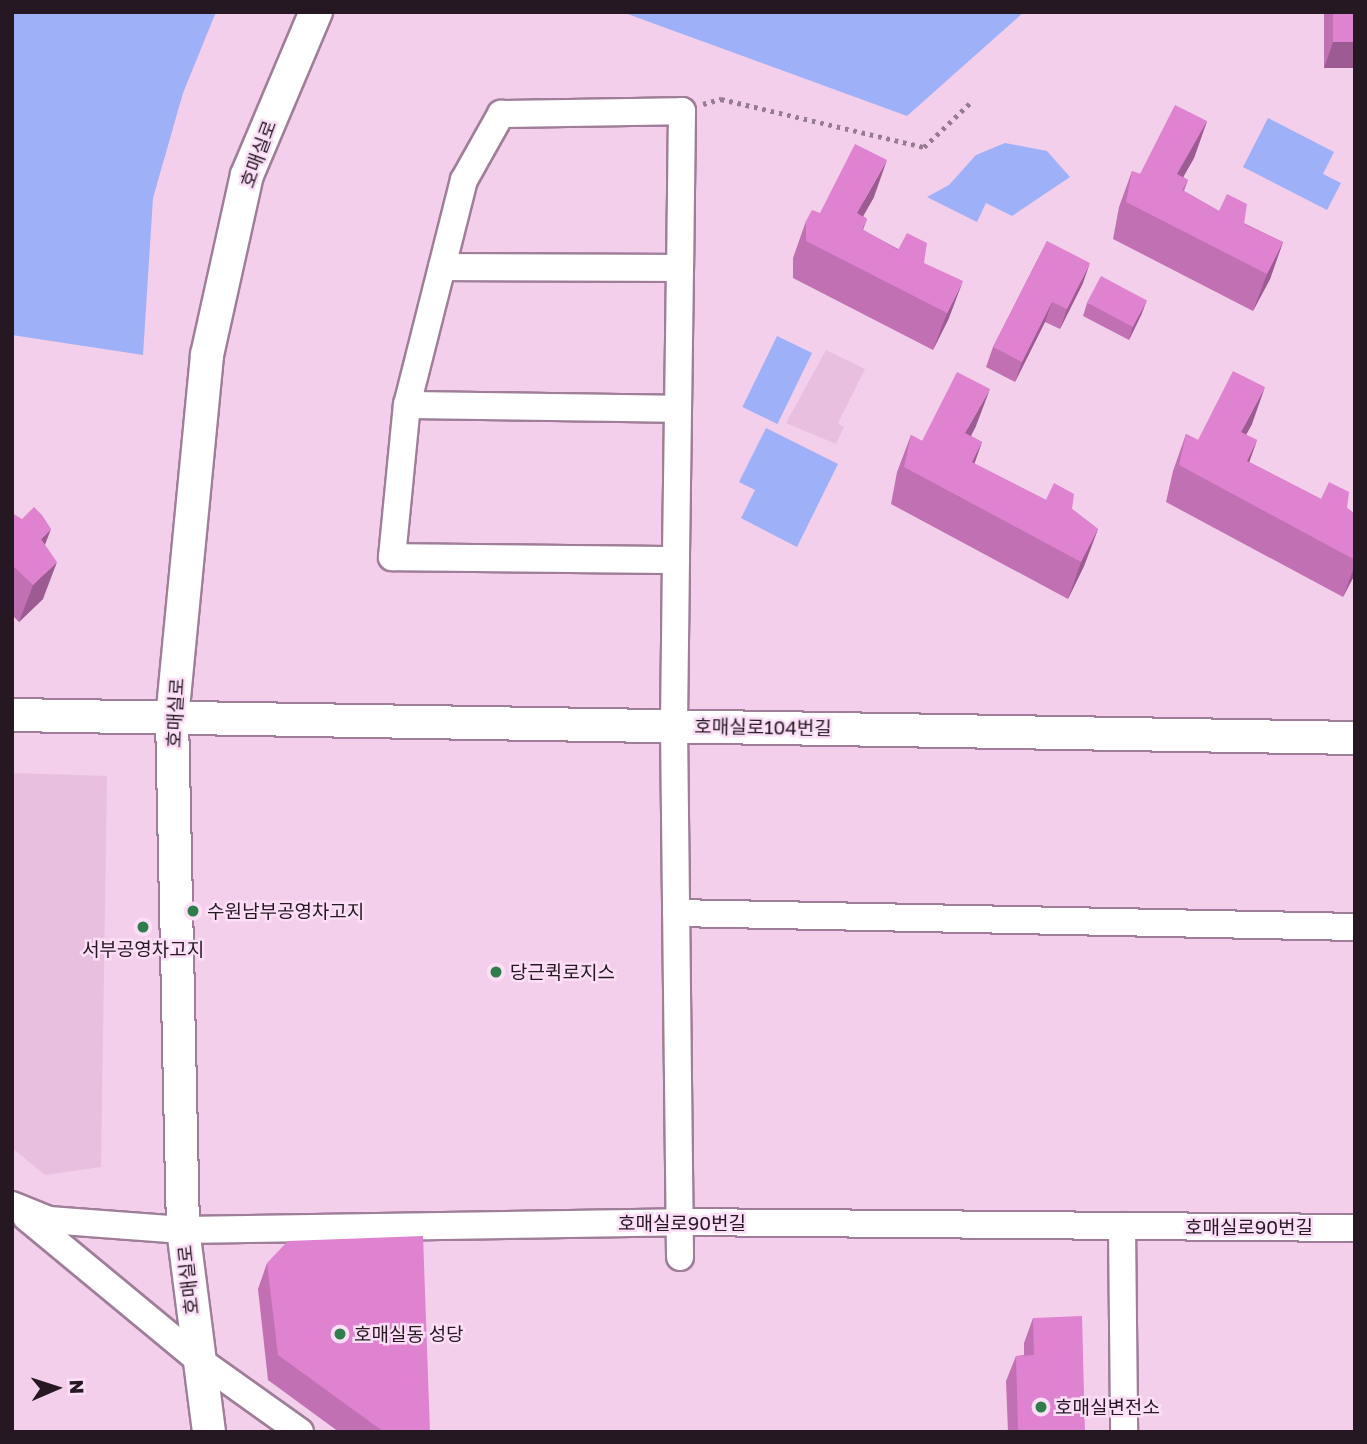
<!DOCTYPE html>
<html>
<head>
<meta charset="utf-8">
<style>
  body { margin:0 }
  #map { position:relative; width:1367px; height:1444px; overflow:hidden; background:#f3cfeb; font-family:"Golos Text","Noto Sans KR",sans-serif }
  div>[style] { position:absolute }
  .built>* { inset:0; background:#e8bfdf }
  .green>* { inset:0; background:#9eb0f8; transform-origin:0 0 }
  .path>* { height:4.5px; margin-top:-2.25px; transform-origin:0; background:repeating-linear-gradient(90deg,#967c90 0 3.5px,transparent 0 8.5px) }
  .roads { filter:drop-shadow(2px 0 #9e7e98) drop-shadow(-2px 0 #9e7e98) drop-shadow(0 2px #9e7e98) drop-shadow(0 -2px #9e7e98) }
  .minor>* { height:26px; margin:-13px; padding:0 13px; transform-origin:13px; border-radius:13px; background:#fff }
  .tertiary>* { height:32px; margin:-16px; padding:0 16px; transform-origin:16px; border-radius:16px; background:#fff }
  .wall>* { inset:0; background:#c070b3; transform-origin:0 0 }
  .shaded-wall>* { inset:0; background:#9c5b92 }
  .building>* { inset:0; background:#df82d0; transform-origin:0 0 }
  .dots>* { width:19px; height:19px; translate:-50% -50%; box-sizing:border-box; border:4px solid #fcdff6; border-radius:50% }
  span { translate:-50% -50%; white-space:nowrap; text-align:center; line-height:1.15; -webkit-text-stroke:5px #fcdff6; paint-order:stroke }
  .street-label { font-size:19px; color:#251822 }
  .poi-label { font-size:19px; color:#251822 }
  .left { translate:0 -50%; text-align:left }
  .frame { position:absolute; inset:0; border:14px solid #251822; pointer-events:none }
  .north { position:absolute; left:21px; top:1353px; width:70px; height:70px; -webkit-text-stroke:5px #fcdff6; paint-order:stroke; rotate:87deg; font-size:19px; font-weight:700; line-height:28px; text-align:center; color:#251822 }
  .north::after { content:''; display:block; margin:auto; width:24px; height:32px; background:#251822; clip-path:polygon(50% 0,100% 100%,50% 72%,0 100%) }
</style>
</head>
<body>
<div id="map">
  <div class="built">
    <div style="clip-path:polygon(826px 350px,865px 369px,838px 423px,844px 427px,836px 444px,786px 423px)"></div>
    <div style="clip-path:polygon(12px 773px,107px 776px,101px 1167px,45px 1175px,12px 1148px)"></div>
  </div>
  <div class="green">
    <div style="clip-path:polygon(12px 12px,216px 12px,183px 93px,153px 198px,143px 355px,12px 335px)"></div>
    <div style="clip-path:polygon(622px 12px,1024px 12px,907px 116px)"></div>
    <div style="clip-path:polygon(1268px 118px,1334px 152px,1323px 174px,1341px 183px,1327px 210px,1243px 167px)"></div>
    <div style="clip-path:polygon(1005px 143px,1047px 151px,1070px 177px,1012px 216px,986px 203px,977px 222px,927px 197px,949px 185px,976px 155px)"></div>
    <div style="left:777px;top:336px;width:39px;height:79px;rotate:26deg"></div>
    <div style="clip-path:polygon(766px 428px,838px 464px,797px 547px,741px 518px,755px 490px,739px 482px)"></div>
  </div>
  <div class="path">
    <div style="left:703px;top:104px;width:19px;rotate:-16deg"></div>
    <div style="left:721px;top:99px;width:209px;rotate:13.3deg"></div>
    <div style="left:924px;top:147px;width:65px;rotate:-43.8deg"></div>
  </div>
  <div class="roads">
    <div class="minor">
      <div style="left:442px;top:267px;width:238px;rotate:0.2deg"></div>
      <div style="left:407px;top:405px;width:271px;rotate:0.8deg"></div>
      <div style="left:676px;top:560px;width:284px;rotate:-179.4deg"></div>
      <div style="left:392px;top:557px;width:153px;rotate:-84.4deg"></div>
      <div style="left:407px;top:405px;width:232px;rotate:-75.8deg"></div>
      <div style="left:464px;top:180px;width:76px;rotate:-60.7deg"></div>
      <div style="left:501px;top:114px;width:181px;rotate:-0.9deg"></div>
      <div style="left:682px;top:111px;width:157px;rotate:90.7deg"></div>
      <div style="left:680px;top:268px;width:292px;rotate:90.8deg"></div>
      <div style="left:676px;top:560px;width:166px;rotate:90.7deg"></div>
      <div style="left:674px;top:726px;width:531px;rotate:89.35deg"></div>
      <div style="left:676px;top:913px;width:679px;rotate:1.18deg"></div>
      <div style="left:12px;top:1205px;width:40px;rotate:22deg"></div>
      <div style="left:49px;top:1220px;width:134px;rotate:4.3deg"></div>
      <div style="left:183px;top:1230px;width:497px;rotate:-0.9deg"></div>
      <div style="left:680px;top:1222px;width:675px;rotate:0.51deg"></div>
      <div style="left:26px;top:1217px;width:219px;rotate:39.6deg"></div>
      <div style="left:195px;top:1357px;width:129px;rotate:35.5deg"></div>
      <div style="left:1122px;top:1226px;width:206px;rotate:89.4deg"></div>
    </div>
    <div class="tertiary">
      <div style="left:12px;top:715px;width:1343px;rotate:0.98deg"></div>
      <div style="left:209px;top:1432px;width:204px;rotate:-97.3deg"></div>
      <div style="left:183px;top:1230px;width:511px;rotate:-91.23deg"></div>
      <div style="left:172px;top:719px;width:366px;rotate:-84.5deg"></div>
      <div style="left:207px;top:355px;width:184px;rotate:-77.5deg"></div>
      <div style="left:247px;top:175px;width:177px;rotate:-67.1deg"></div>
    </div>
  </div>
  <div class="wall">
    <div style="left:1324px;top:12px;width:31px;height:56px"></div>
    <div style="clip-path:polygon(1207px 121px,1194px 158px,1183px 177px,1188px 180px,1184px 191px,1219px 211px,1283px 242px,1270px 279px,1253px 311px,1113px 239px,1119px 207px,1132px 171px,1140px 174px)"></div>
    <div style="clip-path:polygon(874px 197px,863px 216px,867px 219px,863px 230px,924px 263px,949px 318px,933px 350px,793px 278px,793px 258px,806px 221px,820px 213px)"></div>
    <div style="clip-path:polygon(1047px 241px,1083px 283px,1060px 329px,1045px 322px,1015px 382px,986px 367px,993px 347px)"></div>
    <div style="clip-path:polygon(1087px 303px,1142px 313px,1129px 340px,1083px 316px)"></div>
    <div style="clip-path:polygon(1252px 424px,1246px 435px,1257px 440px,1249px 462px,1321px 499px,1347px 508px,1355px 514px,1355px 574px,1343px 597px,1166px 502px,1173px 471px,1186px 434px,1198px 440px)"></div>
    <div style="clip-path:polygon(976px 426px,971px 436px,982px 442px,974px 464px,1046px 500px,1072px 509px,1098px 529px,1084px 566px,1068px 599px,891px 504px,897px 472px,911px 435px,922px 441px)"></div>
    <div style="clip-path:polygon(12px 513px,45px 545px,43px 599px,19px 622px,12px 615px)"></div>
    <div style="clip-path:polygon(267px 1263px,430px 1432px,339px 1432px,268px 1380px,258px 1289px)"></div>
    <div style="clip-path:polygon(1033px 1318px,1085px 1432px,1008px 1432px,1006px 1381px,1016px 1356px,1024px 1355px,1024px 1343px)"></div>
  </div>
  <div class="shaded-wall">
    <div style="clip-path:polygon(1333px 42px,1355px 42px,1355px 68px,1324px 68px)"></div>
    <div style="clip-path:polygon(1207px 121px,1194px 158px,1164px 211px,1177px 174px)"></div>
    <div style="clip-path:polygon(887px 160px,874px 197px,844px 250px,857px 213px)"></div>
    <div style="clip-path:polygon(1283px 242px,1270px 279px,1253px 311px,1267px 274px)"></div>
    <div style="clip-path:polygon(1090px 263px,1083px 283px,1060px 329px,1067px 309px)"></div>
    <div style="clip-path:polygon(963px 281px,949px 318px,933px 350px,947px 313px)"></div>
    <div style="clip-path:polygon(1147px 300px,1142px 313px,1129px 340px,1133px 326px)"></div>
    <div style="clip-path:polygon(1052px 302px,1045px 322px,1015px 382px,1022px 362px)"></div>
    <div style="clip-path:polygon(1265px 387px,1252px 424px,1227px 469px,1241px 432px)"></div>
    <div style="clip-path:polygon(990px 389px,976px 426px,952px 470px,965px 433px)"></div>
    <div style="clip-path:polygon(1257px 440px,1244px 477px,1233px 498px,1247px 461px)"></div>
    <div style="clip-path:polygon(982px 442px,969px 479px,958px 499px,972px 462px)"></div>
    <div style="clip-path:polygon(51px 529px,37px 566px,41px 539px)"></div>
    <div style="clip-path:polygon(1098px 529px,1084px 566px,1068px 599px,1081px 562px)"></div>
    <div style="clip-path:polygon(57px 562px,43px 599px,19px 622px,33px 585px)"></div>
    <div style="clip-path:polygon(1355px 565px,1355px 574px,1343px 597px)"></div>
  </div>
  <div class="building">
    <div style="left:1333px;top:12px;width:22px;height:30px"></div>
    <div style="clip-path:polygon(1175px 105px,1207px 121px,1177px 174px,1188px 180px,1182px 190px,1219px 211px,1227px 194px,1247px 204px,1244px 224px,1283px 242px,1267px 274px,1126px 202px,1132px 171px,1140px 174px)"></div>
    <div style="clip-path:polygon(855px 144px,887px 160px,857px 213px,867px 219px,862px 229px,898px 250px,907px 233px,927px 243px,924px 263px,963px 281px,947px 313px,806px 241px,806px 221px,812px 210px,820px 213px)"></div>
    <div style="clip-path:polygon(1047px 241px,1090px 263px,1067px 309px,1052px 302px,1022px 362px,993px 347px)"></div>
    <div style="left:1101px;top:276px;width:52px;height:30px;rotate:28deg"></div>
    <div style="clip-path:polygon(1233px 371px,1265px 387px,1241px 432px,1257px 440px,1247px 461px,1321px 499px,1329px 482px,1349px 492px,1347px 508px,1355px 514px,1355px 560px,1179px 465px,1186px 434px,1198px 440px)"></div>
    <div style="clip-path:polygon(957px 372px,990px 389px,965px 433px,982px 442px,972px 462px,1046px 500px,1054px 483px,1074px 494px,1072px 509px,1098px 529px,1081px 562px,904px 467px,911px 435px,922px 441px)"></div>
    <div style="clip-path:polygon(34px 507px,42px 515px,51px 529px,41px 539px,57px 562px,33px 585px,12px 565px,12px 513px,22px 519px)"></div>
    <div style="clip-path:polygon(423px 1236px,430px 1432px,384px 1432px,278px 1355px,267px 1263px,288px 1241px)"></div>
    <div style="clip-path:polygon(1082px 1316px,1085px 1432px,1018px 1432px,1016px 1356px,1034px 1355px,1033px 1318px)"></div>
  </div>
  <div class="dots">
    <div style="left:193px;top:911px;background:#2f7d4d"></div>
    <div style="left:143px;top:927px;background:#2f7d4d"></div>
    <div style="left:496px;top:972px;background:#2f7d4d"></div>
    <div style="left:340px;top:1334px;background:#2f7d4d"></div>
    <div style="left:1041px;top:1407px;background:#2f7d4d"></div>
  </div>
  <div class="street-label">
    <span style="left:258px;top:154px;rotate:-70deg">호매실로</span>
    <span style="left:175px;top:713px;rotate:-87deg">호매실로</span>
    <span style="left:763px;top:727px;rotate:1deg">호매실로104번길</span>
    <span style="left:682px;top:1223px">호매실로90번길</span>
    <span style="left:1249px;top:1227px">호매실로90번길</span>
    <span style="left:188px;top:1280px;rotate:-96deg">호매실로</span>
  </div>
  <div class="poi-label">
    <span class="left" style="left:207px;top:911px">수원남부공영차고지</span>
    <span style="left:143px;top:949px">서부공영차고지</span>
    <span class="left" style="left:510px;top:972px">당근퀵로지스</span>
    <span class="left" style="left:354px;top:1334px">호매실동 성당</span>
    <span class="left" style="left:1055px;top:1407px">호매실변전소</span>
  </div>
  <div class="frame"></div>
  <div class="north">N</div>
</div>
</body>
</html>
